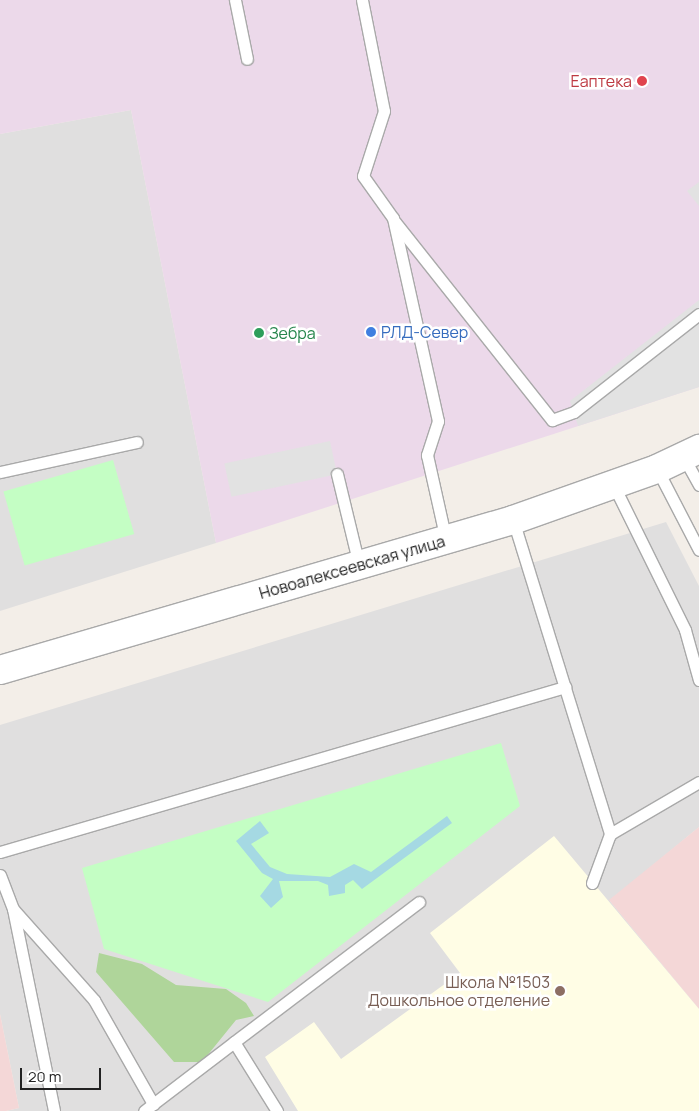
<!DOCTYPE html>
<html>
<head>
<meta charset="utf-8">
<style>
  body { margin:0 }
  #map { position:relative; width:699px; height:1111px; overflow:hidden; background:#f3eee8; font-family:Manrope,sans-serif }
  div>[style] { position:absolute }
  .residential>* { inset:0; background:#e0dfdf }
  .commercial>* { inset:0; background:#f4d7d7 }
  .industrial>* { inset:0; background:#ecd9ea }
  .education>* { inset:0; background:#fffde5 }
  .forest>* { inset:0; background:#afd59a }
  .park>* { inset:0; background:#c4fec4; transform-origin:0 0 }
  .parking>* { inset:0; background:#e2e2e2; transform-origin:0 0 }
  .water>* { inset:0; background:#a5d9e3 }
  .roads { filter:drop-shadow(1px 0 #a9a9a9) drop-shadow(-1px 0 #a9a9a9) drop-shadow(0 1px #a9a9a9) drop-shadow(0 -1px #a9a9a9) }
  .service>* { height:11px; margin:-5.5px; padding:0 5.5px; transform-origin:5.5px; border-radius:5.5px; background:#fff }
  .tertiary>* { height:28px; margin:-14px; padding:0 14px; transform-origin:14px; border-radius:14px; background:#fff }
  .dots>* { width:14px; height:14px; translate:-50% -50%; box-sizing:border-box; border:2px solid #fff; border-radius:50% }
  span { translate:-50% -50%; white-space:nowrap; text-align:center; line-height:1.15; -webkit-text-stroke:5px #fff; paint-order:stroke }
  .health-label { font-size:16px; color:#be3a42 }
  .right { translate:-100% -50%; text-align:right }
  .shop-label { font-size:16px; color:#366cbe }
  .left { translate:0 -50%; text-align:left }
  .leisure-label { font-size:16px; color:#27864d }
  .street-label { font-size:16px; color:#222 }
  .education-label { font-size:16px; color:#785e54 }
  .scale { position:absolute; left:20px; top:1068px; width:81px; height:22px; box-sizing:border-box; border:2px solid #222; border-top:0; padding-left:6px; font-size:15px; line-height:18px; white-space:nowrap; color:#222; -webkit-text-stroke:4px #fff; paint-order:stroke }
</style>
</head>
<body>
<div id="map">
  <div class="residential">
    <div style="clip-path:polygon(131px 110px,216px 543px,0 611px,0 134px)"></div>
    <div style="clip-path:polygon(666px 522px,699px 586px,699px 827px,610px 901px,699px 1009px,699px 1111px,6px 1111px,19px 1108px,0 1014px,0 725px)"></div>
  </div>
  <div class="commercial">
    <div style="clip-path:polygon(699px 827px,699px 1009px,609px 900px)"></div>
    <div style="clip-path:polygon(0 1014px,19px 1108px,6px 1111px,0 1111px)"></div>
  </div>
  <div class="industrial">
    <div style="clip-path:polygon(0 0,699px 0,699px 387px,216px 543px,131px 110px,0 134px)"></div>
  </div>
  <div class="education">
    <div style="clip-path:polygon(554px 836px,699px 1009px,699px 1111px,298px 1111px,265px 1057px,314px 1022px,341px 1059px,460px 973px,430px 933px)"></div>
  </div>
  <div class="forest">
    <div style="clip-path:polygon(99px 953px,142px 964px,176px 985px,226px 989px,246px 1003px,254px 1016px,236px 1020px,202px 1062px,174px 1062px,96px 972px)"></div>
  </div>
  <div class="park">
    <div style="left:113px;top:460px;width:77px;height:114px;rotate:74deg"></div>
    <div style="clip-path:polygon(501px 743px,520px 806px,268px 1002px,104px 949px,82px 868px)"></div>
  </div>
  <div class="parking">
    <div style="clip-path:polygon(699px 182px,699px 206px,687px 191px)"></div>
    <div style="clip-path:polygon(699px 300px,699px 387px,578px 426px,570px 401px)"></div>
    <div style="left:330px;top:441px;width:34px;height:108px;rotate:78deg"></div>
  </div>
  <div class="water">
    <div style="clip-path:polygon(447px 816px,452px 823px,362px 889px,353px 880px,345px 885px,345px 893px,329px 896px,328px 885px,318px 881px,279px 881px,283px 897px,271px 908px,260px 896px,273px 879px,262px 873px,236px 841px,260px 821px,269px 833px,251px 844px,270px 867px,287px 874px,330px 877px,354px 864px,371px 872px)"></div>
  </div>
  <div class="roads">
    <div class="service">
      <div style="left:235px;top:0;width:60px;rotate:78.5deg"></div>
      <div style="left:362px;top:0;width:113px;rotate:78.8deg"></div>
      <div style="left:384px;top:111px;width:68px;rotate:107.9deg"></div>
      <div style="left:363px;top:176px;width:52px;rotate:54.5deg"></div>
      <div style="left:393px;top:218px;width:208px;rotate:77.5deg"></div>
      <div style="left:438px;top:421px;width:36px;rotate:108deg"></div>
      <div style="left:427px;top:455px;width:87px;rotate:77.4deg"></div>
      <div style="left:395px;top:222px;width:253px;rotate:51.6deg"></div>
      <div style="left:552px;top:420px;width:23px;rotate:-20deg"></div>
      <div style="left:574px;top:412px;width:159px;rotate:-38.1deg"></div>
      <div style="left:683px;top:456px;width:33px;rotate:61deg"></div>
      <div style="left:657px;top:469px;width:91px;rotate:62.6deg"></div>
      <div style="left:0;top:472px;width:140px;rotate:-12.4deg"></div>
      <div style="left:337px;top:474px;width:94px;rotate:76.4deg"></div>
      <div style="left:613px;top:484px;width:163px;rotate:63.7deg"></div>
      <div style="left:685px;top:630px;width:52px;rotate:74.4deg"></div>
      <div style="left:513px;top:520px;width:329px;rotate:72.8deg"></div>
      <div style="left:610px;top:834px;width:103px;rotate:-30.3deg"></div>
      <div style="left:0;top:852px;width:589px;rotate:-16.28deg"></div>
      <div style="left:0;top:875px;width:36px;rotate:69deg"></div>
      <div style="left:13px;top:909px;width:206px;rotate:78.5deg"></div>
      <div style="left:592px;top:883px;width:52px;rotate:-69.8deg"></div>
      <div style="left:13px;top:909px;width:122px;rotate:48.3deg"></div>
      <div style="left:94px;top:1000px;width:120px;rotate:60.4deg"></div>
      <div style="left:153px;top:1104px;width:11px;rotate:142deg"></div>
      <div style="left:153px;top:1104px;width:102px;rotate:-37.4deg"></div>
      <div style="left:277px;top:1111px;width:81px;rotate:-121.9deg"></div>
      <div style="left:234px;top:1042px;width:232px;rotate:-37.1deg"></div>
    </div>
    <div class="tertiary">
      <div style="left:0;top:670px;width:534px;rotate:-16.3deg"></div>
      <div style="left:513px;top:520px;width:153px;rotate:-19.5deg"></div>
      <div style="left:657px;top:469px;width:47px;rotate:-25.5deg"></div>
    </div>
  </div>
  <div class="dots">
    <div style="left:642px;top:81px;background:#e0444e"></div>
    <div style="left:371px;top:332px;background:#3f7fe0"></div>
    <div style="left:259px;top:333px;background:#2e9e5b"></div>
    <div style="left:560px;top:991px;background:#8d6e63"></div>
  </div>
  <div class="health-label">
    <span class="right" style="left:632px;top:81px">Еаптека</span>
  </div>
  <div class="shop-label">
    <span class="left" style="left:381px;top:332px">РЛД-Север</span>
  </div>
  <div class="leisure-label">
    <span class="left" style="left:269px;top:333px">Зебра</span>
  </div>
  <div class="street-label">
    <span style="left:352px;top:567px;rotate:-16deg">Новоалексеевская улица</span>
  </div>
  <div class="education-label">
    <span class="right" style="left:550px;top:991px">Школа №1503<br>Дошкольное отделение</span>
  </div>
  <div class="scale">20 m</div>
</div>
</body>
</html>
